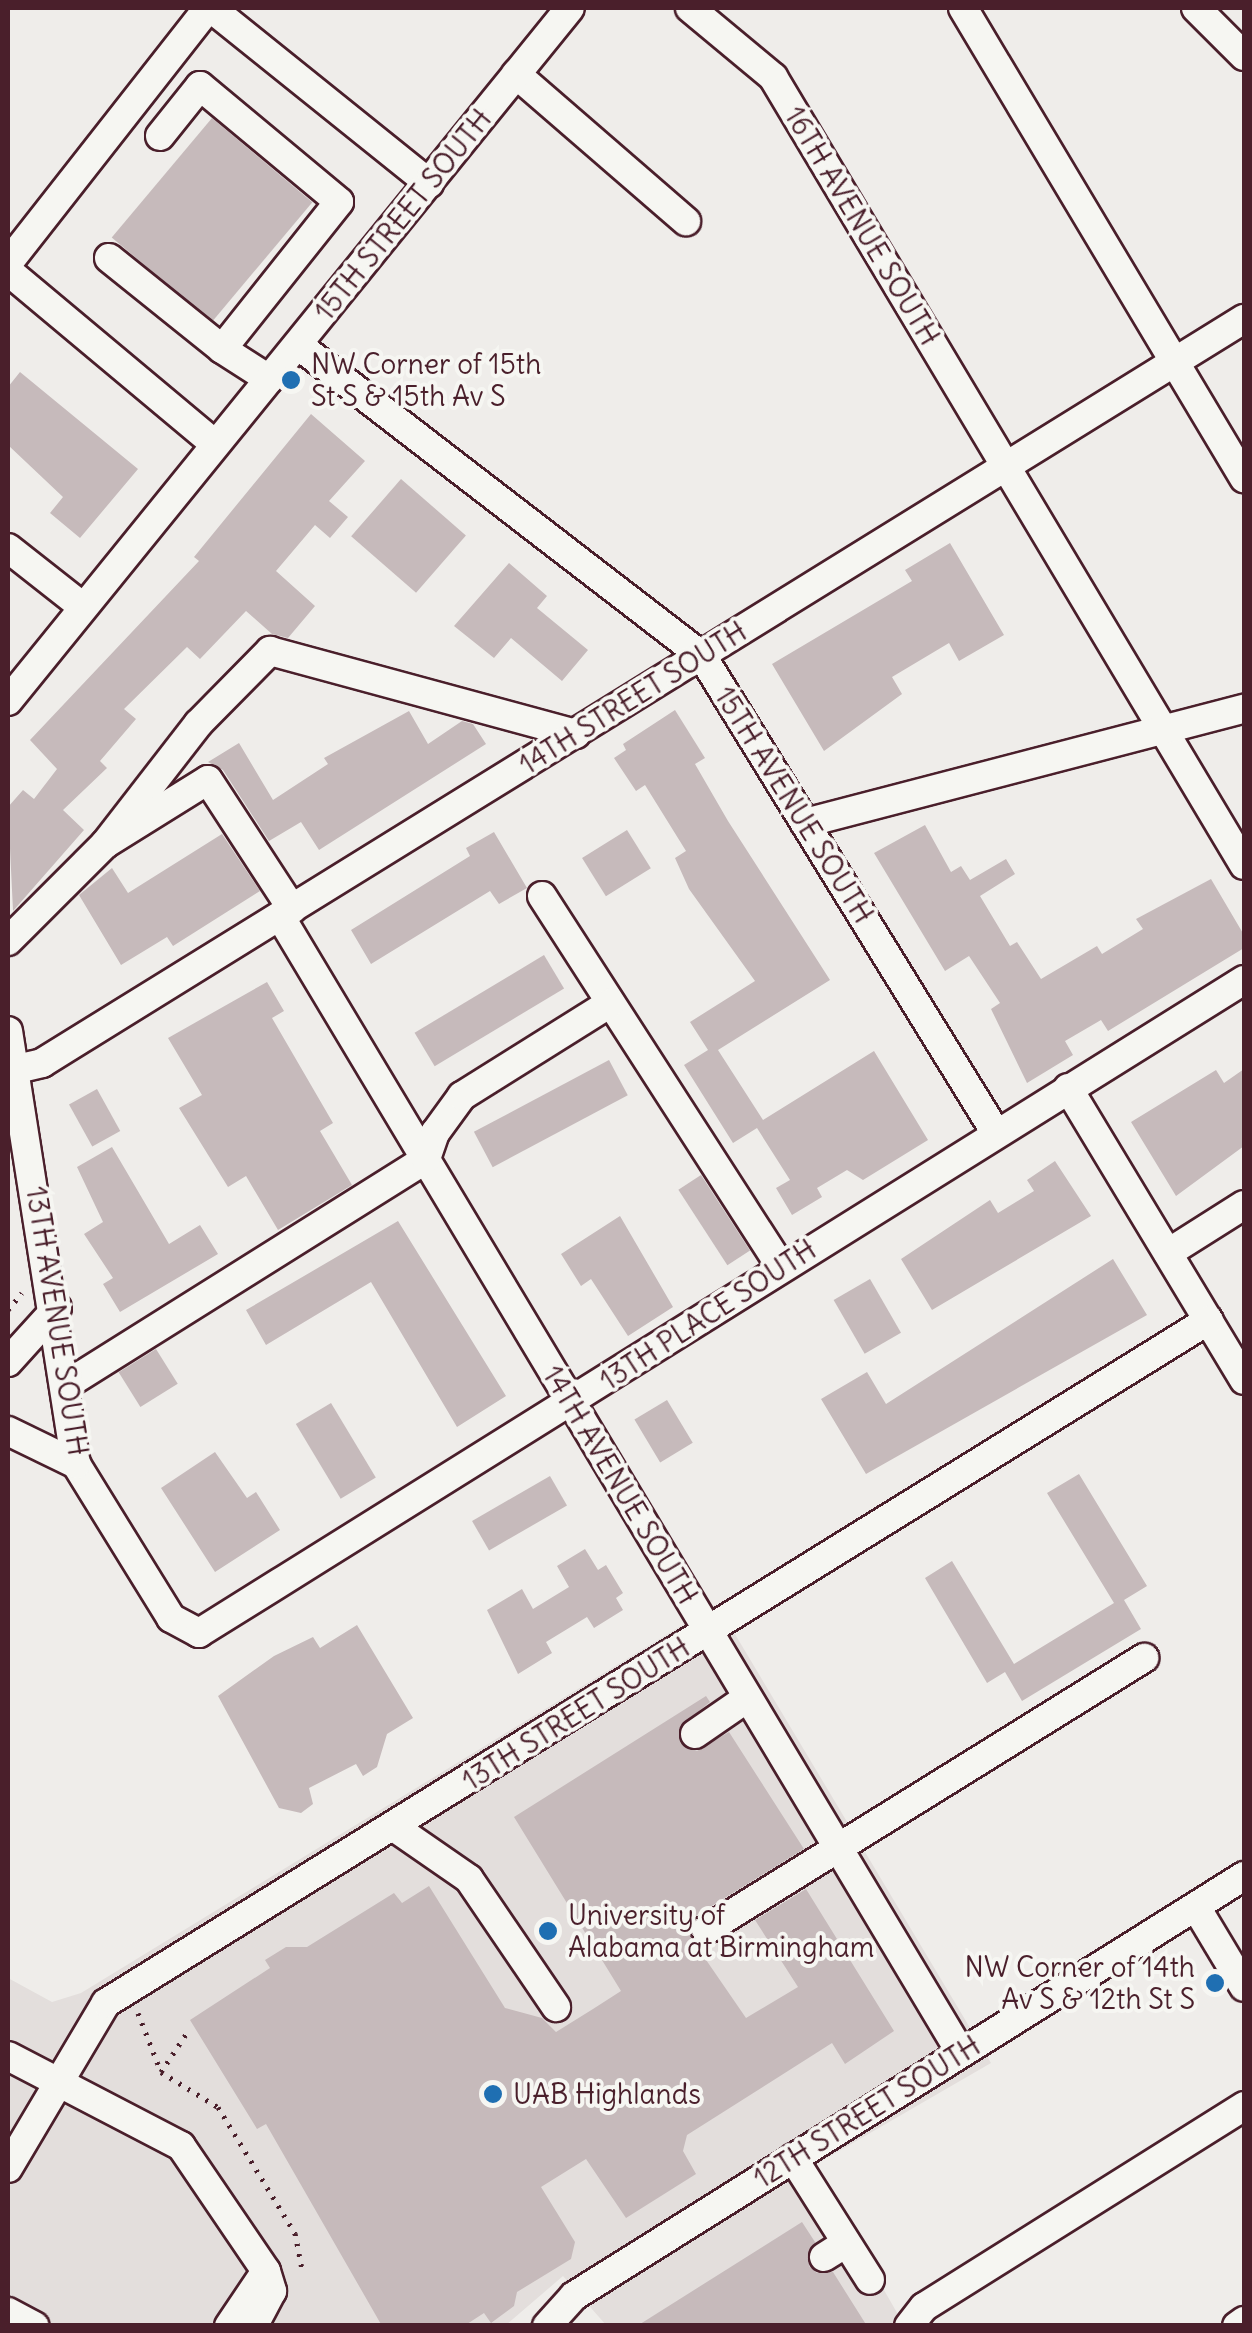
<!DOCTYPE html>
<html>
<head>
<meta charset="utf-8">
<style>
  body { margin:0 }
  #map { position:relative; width:1252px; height:2333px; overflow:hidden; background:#efedea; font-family:Delius,sans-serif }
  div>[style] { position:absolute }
  .built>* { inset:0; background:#e3dedc }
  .building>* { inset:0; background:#c6babb; transform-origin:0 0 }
  .path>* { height:5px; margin-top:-2.5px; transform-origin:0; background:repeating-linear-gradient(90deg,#4a1f2b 0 2.5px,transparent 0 10.5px) }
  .roads { filter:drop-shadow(2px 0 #4a1f2b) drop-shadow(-2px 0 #4a1f2b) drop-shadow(0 2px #4a1f2b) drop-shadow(0 -2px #4a1f2b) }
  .minor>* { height:28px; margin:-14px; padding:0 14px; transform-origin:14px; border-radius:14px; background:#f6f6f2 }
  .dots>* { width:28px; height:28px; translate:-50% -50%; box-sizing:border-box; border:5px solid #f6f6f2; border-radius:50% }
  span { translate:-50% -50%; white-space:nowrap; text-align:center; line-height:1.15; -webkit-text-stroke:8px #f6f6f2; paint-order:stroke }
  .street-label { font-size:28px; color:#4a1f2b }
  .poi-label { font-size:28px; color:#4a1f2b }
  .left { translate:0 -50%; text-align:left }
  .right { translate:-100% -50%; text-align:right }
  .frame { position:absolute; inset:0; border:10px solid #4a1f2b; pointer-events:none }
</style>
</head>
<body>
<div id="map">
  <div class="built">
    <div style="clip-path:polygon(717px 1604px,991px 2063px,813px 2166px,904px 2325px,606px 2325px,563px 2276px,506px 2325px,8px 2325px,8px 1978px,52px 2002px,81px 1993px)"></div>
  </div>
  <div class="building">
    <div style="left:212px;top:118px;width:131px;height:156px;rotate:40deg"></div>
    <div style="clip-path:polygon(20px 372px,138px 469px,80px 538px,50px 513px,63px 497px,8px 445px,8px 387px)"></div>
    <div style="clip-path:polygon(311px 414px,365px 461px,329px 501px,348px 517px,330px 538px,315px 525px,276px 571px,315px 606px,288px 638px,272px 634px,246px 611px,200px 659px,187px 647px,124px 709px,136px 719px,100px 761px,107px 768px,63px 810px,84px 830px,13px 911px,8px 807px,23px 790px,34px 799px,57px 769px,30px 740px,199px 561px,194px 557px)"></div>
    <div style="left:401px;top:479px;width:86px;height:76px;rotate:41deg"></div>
    <div style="clip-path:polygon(950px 543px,1004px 635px,959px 661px,949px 643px,892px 677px,902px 694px,824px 751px,772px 664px,912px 581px,905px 570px)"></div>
    <div style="clip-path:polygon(509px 563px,547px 596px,537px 608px,588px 650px,562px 681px,511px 638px,494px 658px,454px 626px)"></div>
    <div style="clip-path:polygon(675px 710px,705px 758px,695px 764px,728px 821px,830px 980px,718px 1050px,763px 1120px,874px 1051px,928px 1140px,863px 1180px,847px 1170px,817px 1188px,822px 1197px,792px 1215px,776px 1188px,790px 1180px,757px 1128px,733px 1143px,684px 1065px,708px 1050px,690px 1022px,755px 981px,689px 889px,675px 858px,686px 851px,645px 785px,636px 791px,614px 758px,626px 750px,623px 744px)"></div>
    <div style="clip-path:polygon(409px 711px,428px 744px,462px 721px,473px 724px,486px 744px,319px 850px,301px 822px,269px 841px,223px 770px,208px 762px,239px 743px,273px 800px,328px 764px,324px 758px)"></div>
    <div style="clip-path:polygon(925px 825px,951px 872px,961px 866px,970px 880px,1006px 859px,1015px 874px,980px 896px,1010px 946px,1017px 942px,1041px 979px,1097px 946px,1102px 954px,1143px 929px,1136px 919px,1211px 879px,1244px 935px,1244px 948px,1108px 1031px,1101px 1020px,1065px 1041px,1073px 1055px,1027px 1083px,991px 1009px,1000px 1003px,969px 956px,945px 971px,874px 853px)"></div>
    <div style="left:627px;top:830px;width:45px;height:53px;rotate:58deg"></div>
    <div style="clip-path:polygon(494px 832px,527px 888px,499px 904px,490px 891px,371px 964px,351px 930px,470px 856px,466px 848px)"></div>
    <div style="clip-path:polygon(222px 834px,260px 891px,173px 946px,167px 937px,121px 965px,79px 895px,112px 868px,128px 893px)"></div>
    <div style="left:544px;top:955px;width:39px;height:151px;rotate:59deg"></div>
    <div style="clip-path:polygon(267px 982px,284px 1011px,272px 1018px,333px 1123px,320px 1131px,352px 1185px,278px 1230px,246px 1176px,228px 1187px,179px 1108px,202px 1095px,168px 1038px)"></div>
    <div style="left:609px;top:1060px;width:40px;height:153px;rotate:62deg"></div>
    <div style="clip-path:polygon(1244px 1069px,1244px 1146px,1176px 1196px,1131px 1122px,1216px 1070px,1224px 1083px)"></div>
    <div style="left:97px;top:1089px;width:48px;height:32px;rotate:61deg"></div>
    <div style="clip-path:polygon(112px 1147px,169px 1244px,200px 1225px,218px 1254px,120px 1312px,103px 1284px,113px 1278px,84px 1234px,103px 1222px,77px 1167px)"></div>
    <div style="clip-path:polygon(1055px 1161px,1091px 1216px,932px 1310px,901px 1259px,990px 1200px,998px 1213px,1034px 1191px,1027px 1180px)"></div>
    <div style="left:701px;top:1175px;width:90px;height:27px;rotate:57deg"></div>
    <div style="clip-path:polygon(620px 1216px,673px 1307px,628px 1336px,591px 1279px,581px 1286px,561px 1254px)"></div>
    <div style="clip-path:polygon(398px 1221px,506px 1396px,457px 1427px,371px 1282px,266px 1345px,246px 1310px)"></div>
    <div style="clip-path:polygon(1113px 1259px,1147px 1315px,866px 1474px,821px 1399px,867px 1372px,886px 1404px)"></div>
    <div style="left:870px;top:1279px;width:62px;height:42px;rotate:60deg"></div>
    <div style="left:156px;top:1349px;width:41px;height:44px;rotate:58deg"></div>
    <div style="left:667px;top:1400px;width:50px;height:38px;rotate:59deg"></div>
    <div style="left:331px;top:1403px;width:87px;height:41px;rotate:59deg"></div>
    <div style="clip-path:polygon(215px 1452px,247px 1498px,256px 1492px,280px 1530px,215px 1572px,161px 1488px)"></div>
    <div style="clip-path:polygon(1079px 1474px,1147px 1586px,1124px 1600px,1141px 1629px,1022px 1701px,1005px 1672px,987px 1683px,925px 1578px,952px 1561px,1014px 1664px,1114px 1603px,1047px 1493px)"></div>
    <div style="left:550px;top:1476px;width:34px;height:90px;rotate:60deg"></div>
    <div style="clip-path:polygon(585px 1549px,598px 1570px,606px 1565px,623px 1593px,616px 1598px,623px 1610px,594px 1628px,587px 1617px,546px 1642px,552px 1653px,518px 1674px,487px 1610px,522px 1589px,533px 1609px,569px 1587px,557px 1566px)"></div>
    <div style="clip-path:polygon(357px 1625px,413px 1718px,387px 1734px,377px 1767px,363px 1776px,356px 1764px,309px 1788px,313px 1804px,301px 1813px,279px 1808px,218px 1696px,274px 1656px,313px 1637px,320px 1648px)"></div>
    <div style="clip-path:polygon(706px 1696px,710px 1702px,680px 1726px,680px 1743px,697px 1751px,729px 1732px,804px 1849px,697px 1915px,688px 1926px,691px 1938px,746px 2018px,798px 1987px,755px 1920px,806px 1889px,894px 2031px,845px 2064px,832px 2043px,687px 2135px,683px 2151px,696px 2174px,626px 2218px,586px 2159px,541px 2187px,575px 2242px,571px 2259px,517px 2292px,514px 2306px,491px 2323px,484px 2313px,464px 2326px,382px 2326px,266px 2124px,257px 2129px,190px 2020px,270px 1968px,265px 1960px,286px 1947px,307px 1947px,394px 1893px,402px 1903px,429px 1886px,505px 2008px,542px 2018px,556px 2032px,593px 2009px,621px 1991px,514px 1817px)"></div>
    <div style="clip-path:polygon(802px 2222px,815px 2242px,809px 2266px,817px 2273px,833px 2272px,867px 2326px,637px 2326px)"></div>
  </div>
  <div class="path">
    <div style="left:8px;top:1310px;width:22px;rotate:-51deg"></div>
    <div style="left:138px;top:2013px;width:63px;rotate:68.7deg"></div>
    <div style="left:161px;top:2072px;width:67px;rotate:31.6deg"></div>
    <div style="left:218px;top:2107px;width:148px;rotate:58.6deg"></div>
    <div style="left:295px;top:2233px;width:38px;rotate:79deg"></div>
    <div style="left:161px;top:2072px;width:49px;rotate:-56.6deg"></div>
  </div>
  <div class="roads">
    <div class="minor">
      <div style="left:211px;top:8px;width:280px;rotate:38.8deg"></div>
      <div style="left:690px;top:8px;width:108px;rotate:39.7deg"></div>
      <div style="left:773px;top:77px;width:918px;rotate:59.13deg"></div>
      <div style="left:963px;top:8px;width:548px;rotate:59.13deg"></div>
      <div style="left:1196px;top:8px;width:68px;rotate:45deg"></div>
      <div style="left:516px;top:74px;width:225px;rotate:40.9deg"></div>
      <div style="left:160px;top:136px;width:64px;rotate:-51.3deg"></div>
      <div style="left:200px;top:86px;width:181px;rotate:39.8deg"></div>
      <div style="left:339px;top:202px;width:188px;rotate:128.5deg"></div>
      <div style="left:222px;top:349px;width:56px;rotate:32.6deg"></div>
      <div style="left:109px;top:258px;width:145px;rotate:38.8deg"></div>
      <div style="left:8px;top:263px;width:324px;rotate:-51.9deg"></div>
      <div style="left:8px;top:271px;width:268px;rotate:39.9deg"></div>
      <div style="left:298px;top:345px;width:510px;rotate:37.59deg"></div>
      <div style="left:702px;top:656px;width:560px;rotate:58.35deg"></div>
      <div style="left:8px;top:548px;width:95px;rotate:38.2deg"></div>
      <div style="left:8px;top:701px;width:892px;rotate:-50.96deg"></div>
      <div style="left:805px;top:823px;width:454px;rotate:-14.6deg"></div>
      <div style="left:105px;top:844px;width:152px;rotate:-52.2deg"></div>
      <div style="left:198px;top:724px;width:103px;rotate:-45.4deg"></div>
      <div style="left:270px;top:651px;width:317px;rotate:15.2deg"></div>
      <div style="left:542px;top:896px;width:441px;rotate:57.2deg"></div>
      <div style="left:280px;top:916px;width:1325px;rotate:59.08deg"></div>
      <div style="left:8px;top:941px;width:137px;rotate:-45deg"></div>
      <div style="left:105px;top:844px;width:121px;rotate:-31.9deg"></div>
      <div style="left:208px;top:780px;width:154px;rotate:56.9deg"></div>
      <div style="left:8px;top:1031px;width:438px;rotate:81.1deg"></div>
      <div style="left:76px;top:1464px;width:181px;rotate:58.3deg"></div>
      <div style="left:171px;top:1618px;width:32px;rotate:28deg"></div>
      <div style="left:199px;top:1633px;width:1232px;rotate:-32deg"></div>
      <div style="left:8px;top:1071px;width:35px;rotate:-13deg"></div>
      <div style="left:42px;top:1063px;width:1414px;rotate:-31.76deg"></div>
      <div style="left:1068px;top:1088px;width:341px;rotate:58.9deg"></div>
      <div style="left:1168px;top:1253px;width:90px;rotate:-32.3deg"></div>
      <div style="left:8px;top:1362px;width:73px;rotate:-47.8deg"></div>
      <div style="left:66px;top:1385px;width:425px;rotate:-32.1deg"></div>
      <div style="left:426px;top:1159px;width:28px;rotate:-71deg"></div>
      <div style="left:435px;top:1133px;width:46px;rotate:-53.9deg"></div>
      <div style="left:462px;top:1096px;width:175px;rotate:-32.1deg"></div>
      <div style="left:8px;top:1431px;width:76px;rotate:25.9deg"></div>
      <div style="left:695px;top:1734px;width:63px;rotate:-34.7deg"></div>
      <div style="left:394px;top:1827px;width:91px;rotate:34.7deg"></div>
      <div style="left:469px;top:1879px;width:155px;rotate:55.8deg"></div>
      <div style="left:1196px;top:1907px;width:93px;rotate:59deg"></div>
      <div style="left:706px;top:1930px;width:516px;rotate:-31.84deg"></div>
      <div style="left:8px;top:2056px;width:195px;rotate:27.5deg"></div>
      <div style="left:181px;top:2146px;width:151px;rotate:55.8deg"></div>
      <div style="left:266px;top:2271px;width:21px;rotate:73deg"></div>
      <div style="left:272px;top:2291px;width:40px;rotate:118deg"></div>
      <div style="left:793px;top:2158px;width:144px;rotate:57.7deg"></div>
      <div style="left:8px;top:2168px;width:192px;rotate:-59.3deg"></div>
      <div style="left:106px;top:2003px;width:1297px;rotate:-31.77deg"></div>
      <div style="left:824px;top:2257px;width:26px;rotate:-32deg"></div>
      <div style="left:8px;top:2312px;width:30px;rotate:28deg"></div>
      <div style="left:229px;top:2326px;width:66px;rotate:-56.1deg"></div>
      <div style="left:547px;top:2326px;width:40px;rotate:-48deg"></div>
      <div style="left:574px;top:2296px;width:791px;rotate:-32.08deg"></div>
      <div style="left:909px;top:2326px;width:24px;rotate:-52deg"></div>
      <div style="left:924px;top:2307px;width:378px;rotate:-32.1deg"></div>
      <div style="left:1237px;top:2326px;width:9px;rotate:-36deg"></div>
    </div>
  </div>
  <div class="dots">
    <div style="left:291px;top:380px;background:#1f6fb2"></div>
    <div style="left:548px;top:1931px;background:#1f6fb2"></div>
    <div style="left:1215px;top:1983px;background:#1f6fb2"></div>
    <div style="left:493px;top:2094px;background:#1f6fb2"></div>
  </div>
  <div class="street-label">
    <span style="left:403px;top:215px;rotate:-51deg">15TH STREET SOUTH</span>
    <span style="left:862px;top:226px;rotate:59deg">16TH AVENUE SOUTH</span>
    <span style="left:633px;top:698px;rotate:-32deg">14TH STREET SOUTH</span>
    <span style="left:794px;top:805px;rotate:58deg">15TH AVENUE SOUTH</span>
    <span style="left:708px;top:1315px;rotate:-33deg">13TH PLACE SOUTH</span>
    <span style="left:57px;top:1321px;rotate:81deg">13TH AVENUE SOUTH</span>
    <span style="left:620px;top:1485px;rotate:59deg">14TH AVENUE SOUTH</span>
    <span style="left:576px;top:1714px;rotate:-32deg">13TH STREET SOUTH</span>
    <span style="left:867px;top:2112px;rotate:-32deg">12TH STREET SOUTH</span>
  </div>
  <div class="poi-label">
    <span class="left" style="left:311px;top:380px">NW Corner of 15th<br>St S &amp; 15th Av S</span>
    <span class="left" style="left:568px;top:1931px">University of<br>Alabama at Birmingham</span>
    <span class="right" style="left:1195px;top:1983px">NW Corner of 14th<br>Av S &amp; 12th St S</span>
    <span class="left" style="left:513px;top:2094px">UAB Highlands</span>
  </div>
  <div class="frame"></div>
</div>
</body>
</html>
